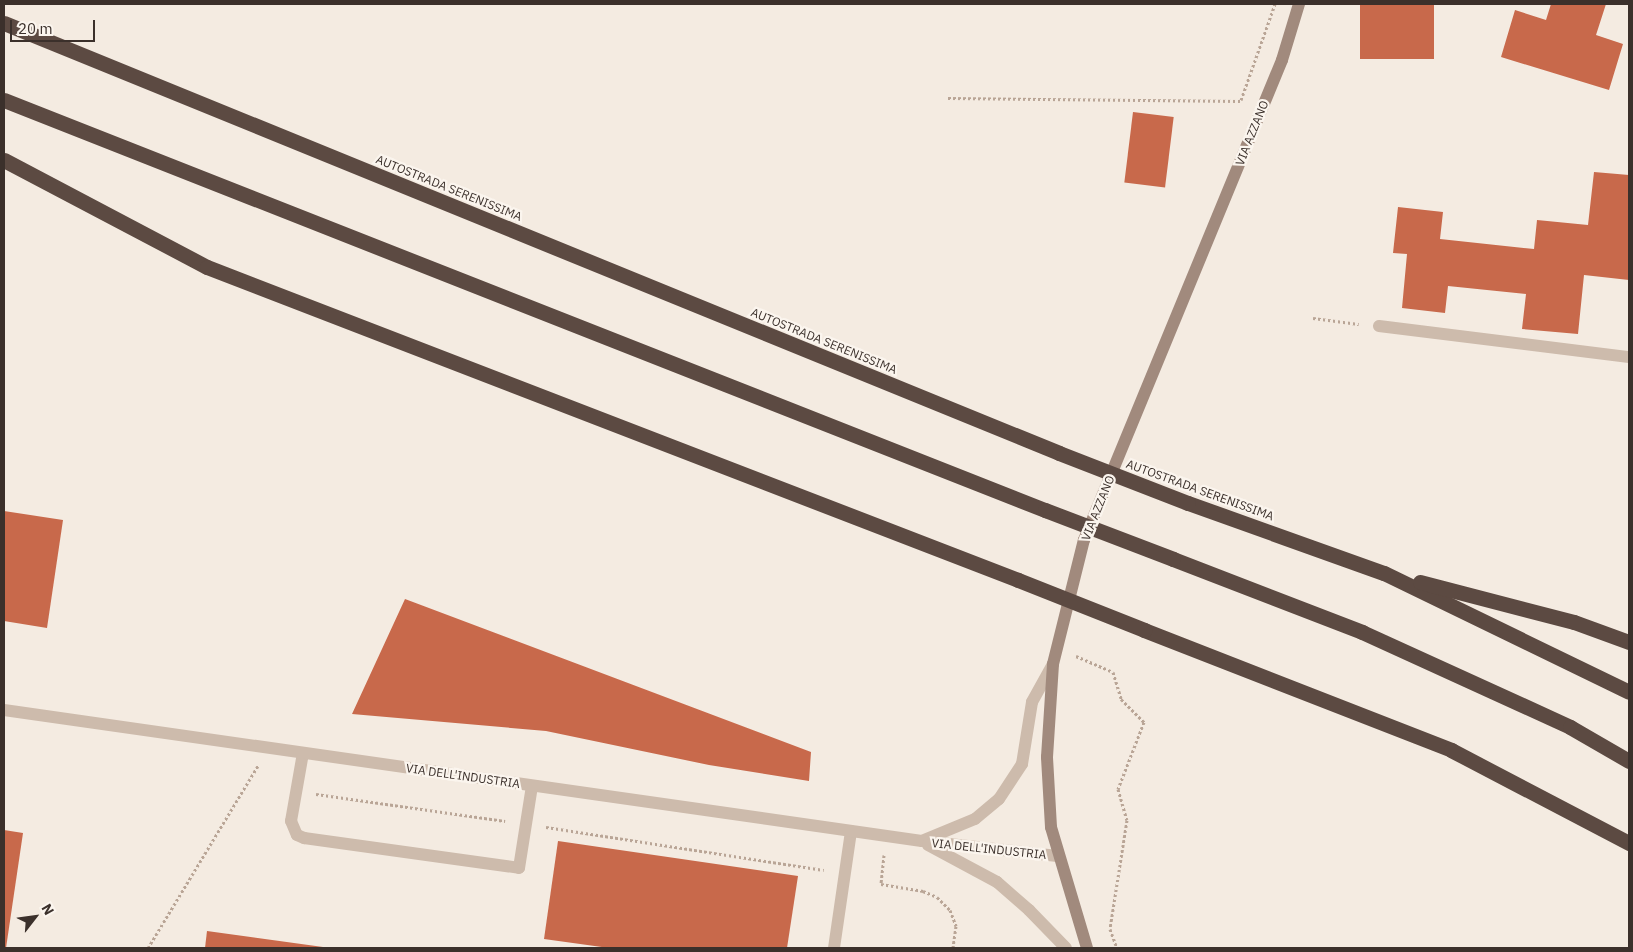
<!DOCTYPE html>
<html>
<head>
<meta charset="utf-8">
<style>
  body { margin:0 }
  #map { position:relative; width:1633px; height:952px; overflow:hidden; background:#f4ebe1; font-family:"IBM Plex Sans",sans-serif }
  div>[style] { position:absolute }
  .building>* { inset:0; background:#c8694b; transform-origin:0 0 }
  .path>* { height:3px; margin-top:-1.5px; transform-origin:0; background:repeating-linear-gradient(90deg,#b9a596 0 2.5px,transparent 0 5px) }
  .lane>* { height:12px; margin:-6px; padding:0 6px; transform-origin:6px; border-radius:6px; background:#cdbbac }
  .street>* { height:12px; margin:-6px; padding:0 6px; transform-origin:6px; border-radius:6px; background:#cdbbac }
  .secondary>* { height:12px; margin:-6px; padding:0 6px; transform-origin:6px; border-radius:6px; background:#a18a7d }
  .highway>* { height:15px; margin:-7.5px; padding:0 7.5px; transform-origin:7.5px; border-radius:7.5px; background:#5c4a42 }
  .highway-bridge>* { height:15px; margin:-7.5px; padding:0 7.5px; transform-origin:7.5px; border-radius:7.5px; background:#5c4a42 }
  span { translate:-50% -50%; white-space:nowrap; text-align:center; line-height:1.15; -webkit-text-stroke:4.5px #fbf5ee; paint-order:stroke }
  .street-label { font-size:12px; color:#3b302b }
  .frame { position:absolute; inset:0; border:5px solid #3b302b; pointer-events:none }
  .north { position:absolute; left:10px; top:892px; width:50px; height:50px; -webkit-text-stroke:4px #fbf5ee; paint-order:stroke; rotate:60deg; font-size:14px; font-weight:700; line-height:20px; text-align:center; color:#3b302b }
  .north::after { content:''; display:block; margin:auto; width:18px; height:22px; background:#3b302b; clip-path:polygon(50% 0,100% 100%,50% 72%,0 100%) }
  .scale { position:absolute; left:10px; top:20px; width:85px; height:22px; box-sizing:border-box; border:2px solid #3b302b; border-top:0; padding-left:6px; font-size:15px; line-height:18px; white-space:nowrap; color:#3b302b; -webkit-text-stroke:4px #fbf5ee; paint-order:stroke }
</style>
</head>
<body>
<div id="map">
  <div class="building">
    <div style="left:1360px;top:4px;width:74px;height:55px"></div>
    <div style="clip-path:polygon(1551px 4px,1606px 4px,1596px 35px,1623px 44px,1609px 90px,1501px 57px,1515px 10px,1546px 20px)"></div>
    <div style="left:1133px;top:112px;width:41px;height:71px;rotate:7deg"></div>
    <div style="clip-path:polygon(1594px 172px,1629px 175px,1629px 280px,1584px 275px,1578px 334px,1522px 329px,1526px 294px,1448px 286px,1445px 313px,1402px 308px,1407px 254px,1393px 253px,1398px 207px,1443px 212px,1440px 239px,1534px 249px,1537px 220px,1588px 225px)"></div>
    <div style="clip-path:polygon(4px 511px,63px 520px,47px 628px,4px 621px)"></div>
    <div style="clip-path:polygon(405px 599px,811px 752px,809px 781px,709px 765px,546px 731px,352px 714px)"></div>
    <div style="clip-path:polygon(4px 830px,23px 833px,6px 948px,4px 948px)"></div>
    <div style="clip-path:polygon(558px 841px,798px 876px,787px 948px,609px 948px,544px 939px)"></div>
    <div style="clip-path:polygon(207px 931px,323px 947px,323px 948px,205px 948px)"></div>
  </div>
  <div class="path">
    <div style="left:948px;top:98px;width:292px;rotate:0.6deg"></div>
    <div style="left:1241px;top:100px;width:102px;rotate:-70.5deg"></div>
    <div style="left:1313px;top:318px;width:46px;rotate:7.4deg"></div>
    <div style="left:1076px;top:656px;width:40px;rotate:23.4deg"></div>
    <div style="left:1113px;top:672px;width:28px;rotate:73deg"></div>
    <div style="left:1121px;top:699px;width:33px;rotate:45deg"></div>
    <div style="left:1144px;top:722px;width:72px;rotate:111.2deg"></div>
    <div style="left:1118px;top:789px;width:32px;rotate:74deg"></div>
    <div style="left:1127px;top:820px;width:110px;rotate:98.9deg"></div>
    <div style="left:1110px;top:929px;width:20px;rotate:70deg"></div>
    <div style="left:316px;top:794px;width:191px;rotate:8.1deg"></div>
    <div style="left:546px;top:827px;width:281px;rotate:8.8deg"></div>
    <div style="left:884px;top:855px;width:29px;rotate:96deg"></div>
    <div style="left:881px;top:884px;width:43px;rotate:9.5deg"></div>
    <div style="left:923px;top:891px;width:15px;rotate:23deg"></div>
    <div style="left:937px;top:897px;width:18px;rotate:45deg"></div>
    <div style="left:950px;top:910px;width:17px;rotate:69deg"></div>
    <div style="left:956px;top:926px;width:22px;rotate:98deg"></div>
    <div style="left:148px;top:948px;width:213px;rotate:-58.9deg"></div>
  </div>
  <div class="lane">
    <div style="left:1379px;top:326px;width:252px;rotate:7.1deg"></div>
    <div style="left:303px;top:753px;width:69px;rotate:100deg"></div>
    <div style="left:291px;top:821px;width:15px;rotate:67deg"></div>
    <div style="left:297px;top:835px;width:8px;rotate:23deg"></div>
    <div style="left:304px;top:838px;width:217px;rotate:7.9deg"></div>
    <div style="left:519px;top:868px;width:83px;rotate:-81deg"></div>
    <div style="left:834px;top:948px;width:118px;rotate:-81.7deg"></div>
  </div>
  <div class="street">
    <div style="left:4px;top:710px;width:927px;rotate:8.12deg"></div>
    <div style="left:922px;top:841px;width:136px;rotate:6.3deg"></div>
    <div style="left:924px;top:840px;width:55px;rotate:-22.4deg"></div>
    <div style="left:975px;top:819px;width:31px;rotate:-40deg"></div>
    <div style="left:999px;top:799px;width:42px;rotate:-56.7deg"></div>
    <div style="left:1022px;top:764px;width:63px;rotate:-80.8deg"></div>
    <div style="left:1032px;top:702px;width:43px;rotate:-61.1deg"></div>
    <div style="left:928px;top:845px;width:78px;rotate:28.2deg"></div>
    <div style="left:997px;top:882px;width:43px;rotate:41.2deg"></div>
    <div style="left:1029px;top:910px;width:53px;rotate:45.8deg"></div>
  </div>
  <div class="secondary">
    <div style="left:1087px;top:948px;width:126px;rotate:-106.6deg"></div>
    <div style="left:1051px;top:827px;width:70px;rotate:-93.3deg"></div>
    <div style="left:1047px;top:757px;width:93px;rotate:-86.3deg"></div>
    <div style="left:1053px;top:664px;width:128px;rotate:-76deg"></div>
    <div style="left:1084px;top:540px;width:519px;rotate:-67.58deg"></div>
    <div style="left:1282px;top:60px;width:59px;rotate:-73.1deg"></div>
  </div>
  <div class="highway">
    <div style="left:4px;top:23px;width:1139px;rotate:22.17deg"></div>
    <div style="left:4px;top:100px;width:1119px;rotate:21.5deg"></div>
    <div style="left:4px;top:160px;width:229px;rotate:27.8deg"></div>
    <div style="left:207px;top:267px;width:869px;rotate:21.1deg"></div>
    <div style="left:1188px;top:503px;width:208px;rotate:19.7deg"></div>
    <div style="left:1384px;top:573px;width:272px;rotate:25.9deg"></div>
    <div style="left:1173px;top:559px;width:203px;rotate:21.1deg"></div>
    <div style="left:1362px;top:632px;width:229px;rotate:24.5deg"></div>
    <div style="left:1570px;top:727px;width:68px;rotate:30deg"></div>
    <div style="left:1420px;top:582px;width:159px;rotate:14.6deg"></div>
    <div style="left:1574px;top:622px;width:59px;rotate:20deg"></div>
    <div style="left:1144px;top:630px;width:330px;rotate:21.3deg"></div>
    <div style="left:1451px;top:750px;width:201px;rotate:27.6deg"></div>
  </div>
  <div class="highway-bridge">
    <div style="left:1059px;top:453px;width:138px;rotate:21.2deg"></div>
    <div style="left:1045px;top:510px;width:137px;rotate:20.9deg"></div>
    <div style="left:1018px;top:580px;width:136px;rotate:21.6deg"></div>
  </div>
  <div class="street-label">
    <span style="left:1252px;top:133px;rotate:-68deg">VIA AZZANO</span>
    <span style="left:449px;top:188px;rotate:22deg">AUTOSTRADA SERENISSIMA</span>
    <span style="left:824px;top:341px;rotate:22deg">AUTOSTRADA SERENISSIMA</span>
    <span style="left:1200px;top:490px;rotate:20deg">AUTOSTRADA SERENISSIMA</span>
    <span style="left:1098px;top:508px;rotate:-68deg">VIA AZZANO</span>
    <span style="left:463px;top:776px;rotate:8deg">VIA DELL'INDUSTRIA</span>
    <span style="left:989px;top:849px;rotate:6deg">VIA DELL'INDUSTRIA</span>
  </div>
  <div class="frame"></div>
  <div class="north">N</div>
  <div class="scale">20 m</div>
</div>
</body>
</html>
